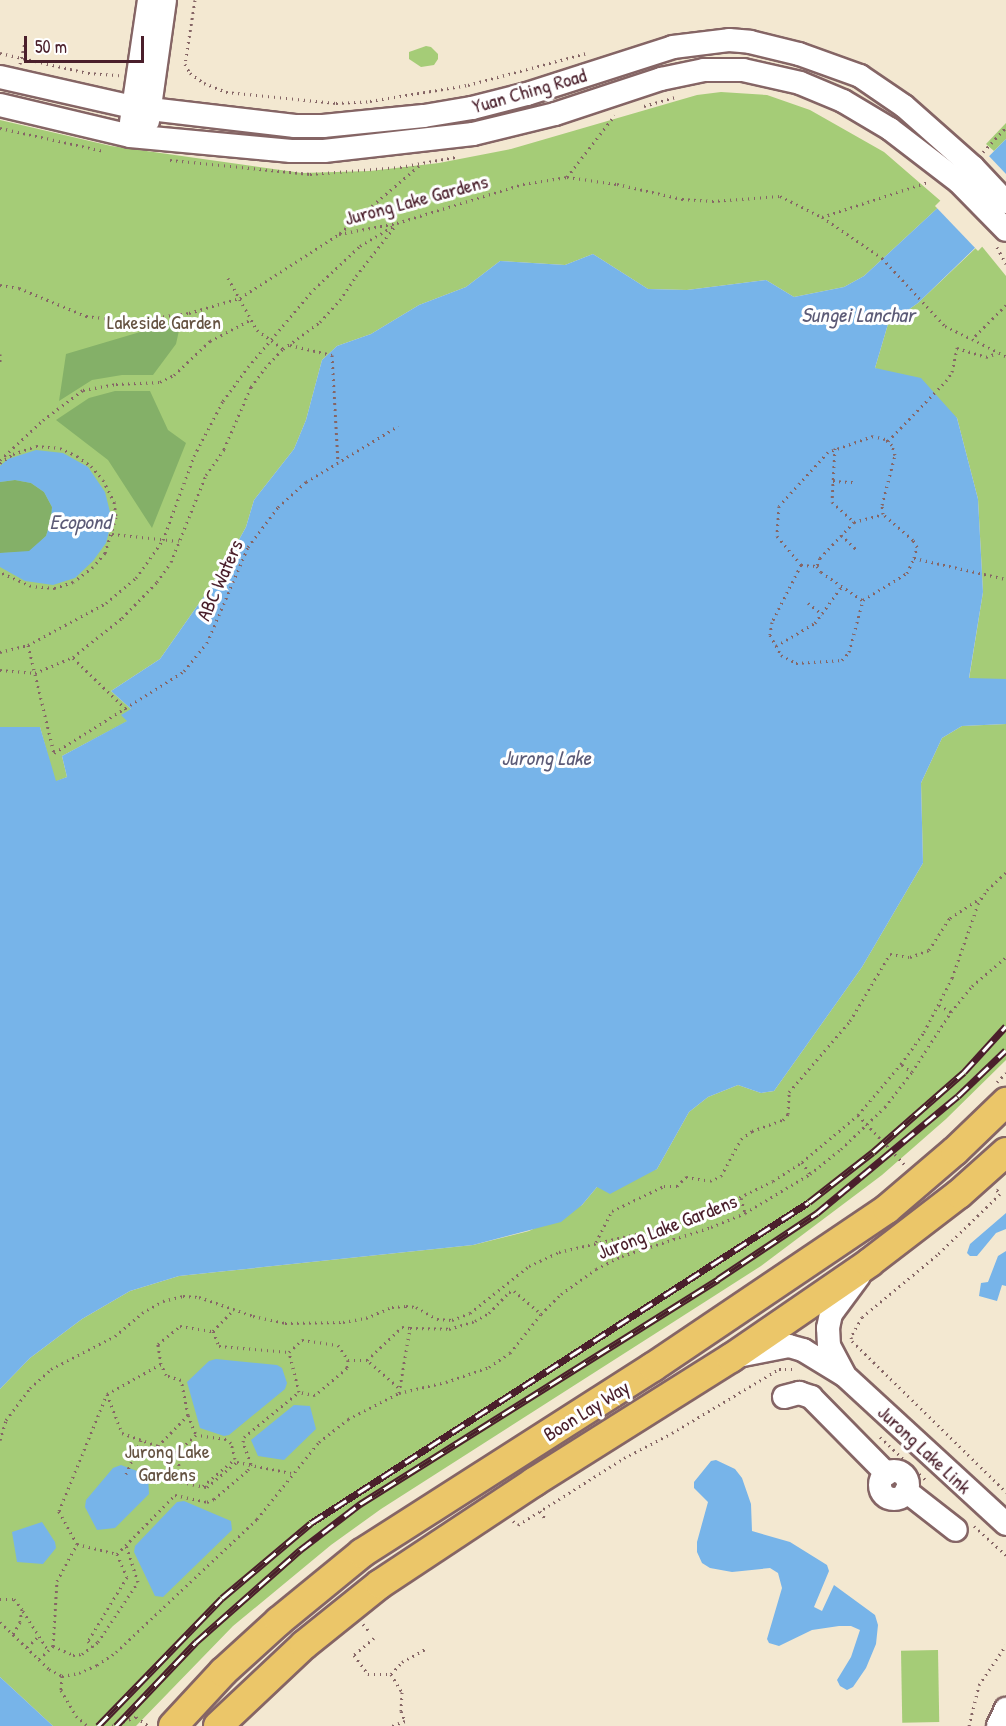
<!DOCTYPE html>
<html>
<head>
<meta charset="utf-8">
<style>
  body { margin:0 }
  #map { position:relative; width:1006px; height:1726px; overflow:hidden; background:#f3e8d1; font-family:"Patrick Hand",sans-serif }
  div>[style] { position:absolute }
  .green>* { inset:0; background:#a5cc77; transform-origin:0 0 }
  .forest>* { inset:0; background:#84b068 }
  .water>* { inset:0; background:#77b4e9 }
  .pier>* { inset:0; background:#f3e8d1 }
  .path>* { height:3px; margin-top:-1.5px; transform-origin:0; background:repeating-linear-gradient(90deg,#856565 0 1.5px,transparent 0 6px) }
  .roads { filter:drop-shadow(2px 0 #856565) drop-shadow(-2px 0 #856565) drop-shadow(0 2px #856565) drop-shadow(0 -2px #856565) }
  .minor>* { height:22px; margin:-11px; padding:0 11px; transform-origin:11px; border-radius:11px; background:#fff }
  .minor>.ring { margin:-11px; padding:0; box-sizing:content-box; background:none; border:22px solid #fff; border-radius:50% }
  .major>* { height:28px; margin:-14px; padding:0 14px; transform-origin:14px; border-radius:14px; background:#ebc669 }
  .rail>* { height:7px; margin-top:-3.5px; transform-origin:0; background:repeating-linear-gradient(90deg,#fff 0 14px,#4a1f2b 0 28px); box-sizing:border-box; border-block:2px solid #4a1f2b }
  span { translate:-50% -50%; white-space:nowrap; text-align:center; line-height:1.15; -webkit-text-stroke:6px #fff; paint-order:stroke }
  .street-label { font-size:20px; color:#4a1f2b }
  .park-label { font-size:20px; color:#655342 }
  .water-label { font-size:21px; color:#5c5b77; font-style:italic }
  .scale { position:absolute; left:24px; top:36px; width:120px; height:27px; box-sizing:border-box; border:3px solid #4a1f2b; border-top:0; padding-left:8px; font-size:18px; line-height:21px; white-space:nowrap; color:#4a1f2b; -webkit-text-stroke:4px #fff; paint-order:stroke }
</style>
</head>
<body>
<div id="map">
  <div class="green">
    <div style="clip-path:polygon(426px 46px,431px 47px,438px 54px,438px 59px,434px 65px,421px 67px,409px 59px,409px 52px)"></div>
    <div style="clip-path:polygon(721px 92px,767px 95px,810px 110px,884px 152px,943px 203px,864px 276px,844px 287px,794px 297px,766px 280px,687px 290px,648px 289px,593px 254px,565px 265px,500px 261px,466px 287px,419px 305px,371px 334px,337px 346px,322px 360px,306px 420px,294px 449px,254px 500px,246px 527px,221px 572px,160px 659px,111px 691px,131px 709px,128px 721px,62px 756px,67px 777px,55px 782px,40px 727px,0 727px,0 120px,111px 146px,302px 173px,370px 171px,439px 163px,511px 149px,697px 95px)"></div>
    <div style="clip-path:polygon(1006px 123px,1006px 139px,994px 151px,986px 144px)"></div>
    <div style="clip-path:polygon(980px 244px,1006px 276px,1006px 679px,969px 679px,983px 592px,978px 499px,957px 418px,875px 368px,888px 324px,918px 303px)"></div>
    <div style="clip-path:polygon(1006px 724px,1006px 1060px,946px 1119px,882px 1175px,761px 1266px,381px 1509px,331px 1545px,233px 1626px,136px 1726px,53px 1726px,0 1677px,0 1389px,30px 1358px,82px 1319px,130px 1291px,179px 1276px,473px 1245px,529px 1231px,582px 1205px,597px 1187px,657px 1169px,689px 1112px,708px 1097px,738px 1085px,761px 1093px,774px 1091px,862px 967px,923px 863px,921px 783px,942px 738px,962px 726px)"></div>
    <div style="left:938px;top:1650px;width:72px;height:37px;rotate:89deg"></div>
  </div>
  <div class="forest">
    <div style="clip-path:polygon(167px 324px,180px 326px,176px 344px,153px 375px,122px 375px,92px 380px,59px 401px,66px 354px)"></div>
    <div style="clip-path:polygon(115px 391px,150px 391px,168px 430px,186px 443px,152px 528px,108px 460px,56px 420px,89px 398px)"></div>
    <div style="clip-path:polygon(15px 480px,31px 483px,44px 492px,52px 507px,51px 520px,46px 536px,29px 552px,0 553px,0 482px)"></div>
  </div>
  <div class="water">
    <div style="clip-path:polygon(1006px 139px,1006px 218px,918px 303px,888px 324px,875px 368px,921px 378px,957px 418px,978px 499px,983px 592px,969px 678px,1006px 679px,1006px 724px,962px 726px,942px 738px,921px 783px,923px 863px,862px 967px,774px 1091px,761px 1093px,738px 1085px,708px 1097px,689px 1112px,657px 1169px,610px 1194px,597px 1187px,582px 1205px,561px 1222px,473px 1245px,179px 1276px,130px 1291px,82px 1319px,30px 1358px,0 1389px,0 727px,40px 727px,56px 781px,67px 777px,62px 756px,127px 721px,121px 715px,131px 709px,111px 691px,160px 659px,221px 572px,246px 527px,254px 500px,294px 449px,306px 420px,322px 360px,337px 346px,371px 334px,419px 305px,466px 287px,500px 261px,565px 265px,593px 254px,648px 289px,687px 290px,766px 280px,794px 297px,844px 287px,864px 276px,943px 203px)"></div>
    <div style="clip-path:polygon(36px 450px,63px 453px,88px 467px,105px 492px,112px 520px,106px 543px,93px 561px,75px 578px,53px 585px,25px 581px,0 567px,0 553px,29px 551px,46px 536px,51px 520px,52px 507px,44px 492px,31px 483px,15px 480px,0 482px,0 466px,8px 459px)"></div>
    <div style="clip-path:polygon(1006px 1213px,1006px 1229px,996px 1233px,977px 1256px,970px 1256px,967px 1253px,970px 1244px)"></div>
    <div style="clip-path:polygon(1006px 1251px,1006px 1286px,1002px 1285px,997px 1301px,979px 1296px,981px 1283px,988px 1282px,998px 1256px)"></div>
    <div style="clip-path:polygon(216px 1359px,277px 1365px,282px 1368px,287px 1383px,285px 1389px,229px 1435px,224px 1436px,200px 1428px,187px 1382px,209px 1361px)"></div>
    <div style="clip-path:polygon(294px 1405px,310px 1406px,316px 1429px,284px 1460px,258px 1456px,251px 1440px)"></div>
    <div style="clip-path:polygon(716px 1460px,735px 1469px,742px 1478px,751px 1504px,752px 1531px,790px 1542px,827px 1565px,829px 1571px,814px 1607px,822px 1611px,834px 1585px,875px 1615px,878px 1625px,876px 1644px,866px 1668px,853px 1687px,847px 1690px,840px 1686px,837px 1680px,851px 1657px,860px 1630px,851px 1626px,839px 1626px,812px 1630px,779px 1646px,769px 1643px,767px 1639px,782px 1588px,778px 1573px,770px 1568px,732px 1572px,710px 1568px,702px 1563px,697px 1552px,697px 1542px,708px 1502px,694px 1488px,694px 1482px,711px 1461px)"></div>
    <div style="clip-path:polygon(121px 1465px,148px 1475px,149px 1494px,115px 1528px,97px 1530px,85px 1507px,86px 1500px,113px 1468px)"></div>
    <div style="clip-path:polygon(184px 1501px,231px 1521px,232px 1530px,163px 1597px,155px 1596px,134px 1552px,135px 1546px,177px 1502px)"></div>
    <div style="clip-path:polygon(42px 1522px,55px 1542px,56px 1548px,43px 1564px,17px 1562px,12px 1532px)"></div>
    <div style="clip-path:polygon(0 1677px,53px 1726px,0 1726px)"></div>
  </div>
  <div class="pier">
    <div style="clip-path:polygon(987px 154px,1006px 174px,1006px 222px,978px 251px,935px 206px)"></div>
  </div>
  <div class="path">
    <div style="left:195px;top:0;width:65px;rotate:98.9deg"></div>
    <div style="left:185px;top:64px;width:10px;rotate:61deg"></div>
    <div style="left:190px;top:73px;width:17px;rotate:36deg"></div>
    <div style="left:204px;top:83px;width:24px;rotate:22deg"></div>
    <div style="left:226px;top:92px;width:111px;rotate:5.7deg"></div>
    <div style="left:336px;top:103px;width:34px;rotate:-3deg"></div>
    <div style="left:370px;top:101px;width:99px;rotate:-9.3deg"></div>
    <div style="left:468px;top:85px;width:123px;rotate:-15.1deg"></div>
    <div style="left:0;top:53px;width:90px;rotate:12.8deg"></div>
    <div style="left:88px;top:73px;width:31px;rotate:4deg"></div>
    <div style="left:20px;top:64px;width:22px;rotate:-77deg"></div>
    <div style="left:644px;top:106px;width:35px;rotate:-16deg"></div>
    <div style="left:0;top:128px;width:107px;rotate:12.5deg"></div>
    <div style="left:983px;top:152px;width:34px;rotate:-47deg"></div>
    <div style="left:170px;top:160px;width:141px;rotate:5.7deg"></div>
    <div style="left:310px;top:174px;width:90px;rotate:-4.4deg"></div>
    <div style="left:400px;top:167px;width:56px;rotate:-10.3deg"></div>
    <div style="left:567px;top:177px;width:78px;rotate:-52.3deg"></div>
    <div style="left:822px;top:217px;width:73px;rotate:34.3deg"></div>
    <div style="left:882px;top:258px;width:93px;rotate:47.2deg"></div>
    <div style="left:945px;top:326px;width:30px;rotate:26deg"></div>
    <div style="left:340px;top:233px;width:105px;rotate:-40.4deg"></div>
    <div style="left:997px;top:247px;width:19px;rotate:62deg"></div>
    <div style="left:228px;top:278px;width:60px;rotate:60.9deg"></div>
    <div style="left:257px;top:330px;width:32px;rotate:36deg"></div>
    <div style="left:0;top:285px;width:19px;rotate:9deg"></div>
    <div style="left:19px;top:288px;width:73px;rotate:22.7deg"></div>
    <div style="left:86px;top:316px;width:41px;rotate:7deg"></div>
    <div style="left:127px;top:321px;width:63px;rotate:-7.4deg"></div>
    <div style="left:189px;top:313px;width:53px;rotate:-16.4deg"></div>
    <div style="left:240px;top:298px;width:118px;rotate:-32.9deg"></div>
    <div style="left:339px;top:234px;width:59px;rotate:-10.7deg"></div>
    <div style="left:397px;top:223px;width:132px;rotate:-17.2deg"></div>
    <div style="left:523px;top:184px;width:45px;rotate:-9deg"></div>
    <div style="left:567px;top:177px;width:50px;rotate:8deg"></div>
    <div style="left:617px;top:184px;width:67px;rotate:13deg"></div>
    <div style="left:682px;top:199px;width:30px;rotate:4deg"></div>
    <div style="left:712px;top:201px;width:68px;rotate:-4.2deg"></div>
    <div style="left:780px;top:196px;width:47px;rotate:26.6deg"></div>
    <div style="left:822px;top:217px;width:112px;rotate:-18.3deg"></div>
    <div style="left:1006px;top:305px;width:48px;rotate:135deg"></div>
    <div style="left:972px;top:339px;width:38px;rotate:27deg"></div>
    <div style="left:290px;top:345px;width:43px;rotate:13.4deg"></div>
    <div style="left:332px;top:355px;width:108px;rotate:86.8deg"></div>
    <div style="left:0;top:354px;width:9px;rotate:90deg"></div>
    <div style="left:888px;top:441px;width:83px;rotate:-46deg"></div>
    <div style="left:946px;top:381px;width:11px;rotate:-56deg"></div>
    <div style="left:952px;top:372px;width:25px;rotate:-78deg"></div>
    <div style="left:957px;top:348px;width:30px;rotate:17deg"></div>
    <div style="left:986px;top:357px;width:12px;rotate:-20deg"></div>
    <div style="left:835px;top:448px;width:54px;rotate:93.2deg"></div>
    <div style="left:832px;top:502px;width:30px;rotate:42deg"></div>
    <div style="left:854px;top:522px;width:50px;rotate:133.4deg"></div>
    <div style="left:820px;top:558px;width:9px;rotate:111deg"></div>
    <div style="left:817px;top:566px;width:7px;rotate:56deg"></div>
    <div style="left:821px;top:572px;width:50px;rotate:34.3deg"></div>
    <div style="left:0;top:460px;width:59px;rotate:-42.9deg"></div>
    <div style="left:43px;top:420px;width:50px;rotate:-36.9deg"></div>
    <div style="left:83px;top:390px;width:34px;rotate:-10deg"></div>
    <div style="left:116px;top:384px;width:44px;rotate:-2.6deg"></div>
    <div style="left:160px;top:382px;width:16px;rotate:-27deg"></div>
    <div style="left:174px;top:375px;width:50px;rotate:-43.4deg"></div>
    <div style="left:210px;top:341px;width:45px;rotate:-27.7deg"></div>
    <div style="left:0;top:463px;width:16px;rotate:-35deg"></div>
    <div style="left:13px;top:454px;width:24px;rotate:-19deg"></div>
    <div style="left:36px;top:446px;width:24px;rotate:5deg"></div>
    <div style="left:60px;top:448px;width:19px;rotate:25deg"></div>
    <div style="left:77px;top:456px;width:17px;rotate:36deg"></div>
    <div style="left:91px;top:466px;width:18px;rotate:49deg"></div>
    <div style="left:103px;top:480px;width:25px;rotate:63deg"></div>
    <div style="left:114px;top:502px;width:15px;rotate:82deg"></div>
    <div style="left:116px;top:517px;width:38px;rotate:107deg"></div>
    <div style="left:105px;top:553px;width:18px;rotate:131deg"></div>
    <div style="left:93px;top:567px;width:25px;rotate:143deg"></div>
    <div style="left:73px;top:582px;width:19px;rotate:162deg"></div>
    <div style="left:55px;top:588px;width:24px;rotate:-175deg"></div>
    <div style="left:31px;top:586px;width:34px;rotate:-156deg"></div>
    <div style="left:833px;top:481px;width:22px;rotate:3deg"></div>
    <div style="left:854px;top:522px;width:30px;rotate:-15deg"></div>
    <div style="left:112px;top:534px;width:67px;rotate:6deg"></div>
    <div style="left:841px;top:535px;width:21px;rotate:43deg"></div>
    <div style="left:914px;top:558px;width:11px;rotate:-75deg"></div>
    <div style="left:917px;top:547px;width:8px;rotate:-120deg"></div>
    <div style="left:913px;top:540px;width:40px;rotate:-139deg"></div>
    <div style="left:883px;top:514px;width:9px;rotate:-96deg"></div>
    <div style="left:882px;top:505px;width:52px;rotate:-75.4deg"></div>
    <div style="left:895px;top:455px;width:10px;rotate:-107deg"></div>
    <div style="left:892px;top:445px;width:9px;rotate:-139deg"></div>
    <div style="left:885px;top:439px;width:12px;rotate:-166deg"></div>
    <div style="left:873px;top:436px;width:48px;rotate:160.4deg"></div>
    <div style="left:828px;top:452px;width:73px;rotate:132.2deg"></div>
    <div style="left:779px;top:506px;width:30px;rotate:94deg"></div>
    <div style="left:777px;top:536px;width:38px;rotate:50deg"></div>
    <div style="left:801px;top:565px;width:64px;rotate:117deg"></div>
    <div style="left:772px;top:622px;width:13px;rotate:99deg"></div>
    <div style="left:770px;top:635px;width:23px;rotate:61deg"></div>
    <div style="left:781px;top:655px;width:17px;rotate:28deg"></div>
    <div style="left:796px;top:663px;width:46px;rotate:-3.7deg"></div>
    <div style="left:842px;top:660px;width:11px;rotate:-49deg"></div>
    <div style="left:849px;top:652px;width:54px;rotate:-74.9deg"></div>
    <div style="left:863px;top:600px;width:52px;rotate:-31.5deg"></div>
    <div style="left:907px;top:573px;width:17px;rotate:-65deg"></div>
    <div style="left:914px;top:558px;width:94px;rotate:12.9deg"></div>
    <div style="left:801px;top:565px;width:16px;rotate:4deg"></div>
    <div style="left:808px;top:603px;width:18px;rotate:38deg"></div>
    <div style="left:28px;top:645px;width:111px;rotate:76.5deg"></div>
    <div style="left:54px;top:753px;width:154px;rotate:-32.2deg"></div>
    <div style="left:184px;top:671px;width:36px;rotate:-51deg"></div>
    <div style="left:207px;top:643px;width:104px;rotate:-66.9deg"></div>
    <div style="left:248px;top:547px;width:50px;rotate:-53.1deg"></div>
    <div style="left:278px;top:507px;width:38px;rotate:-42deg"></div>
    <div style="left:306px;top:482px;width:108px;rotate:-31.3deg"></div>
    <div style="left:776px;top:646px;width:45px;rotate:-30.5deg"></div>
    <div style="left:815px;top:623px;width:46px;rotate:-53.9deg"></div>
    <div style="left:0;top:652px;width:29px;rotate:-14deg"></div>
    <div style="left:28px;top:645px;width:89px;rotate:-28.3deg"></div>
    <div style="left:106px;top:603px;width:39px;rotate:-40deg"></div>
    <div style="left:136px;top:578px;width:47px;rotate:-54.6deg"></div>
    <div style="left:163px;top:540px;width:90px;rotate:-69.7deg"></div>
    <div style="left:194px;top:456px;width:62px;rotate:-62.2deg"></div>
    <div style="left:223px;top:401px;width:42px;rotate:-53.7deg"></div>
    <div style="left:248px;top:367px;width:102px;rotate:-49.8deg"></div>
    <div style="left:314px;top:289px;width:63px;rotate:-43.1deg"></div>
    <div style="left:360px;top:246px;width:39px;rotate:-31deg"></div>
    <div style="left:73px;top:658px;width:74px;rotate:43.9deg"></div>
    <div style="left:0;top:670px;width:35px;rotate:5deg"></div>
    <div style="left:35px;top:673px;width:41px;rotate:-22.8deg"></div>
    <div style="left:73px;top:657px;width:63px;rotate:-38.5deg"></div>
    <div style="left:122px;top:618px;width:50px;rotate:-45.8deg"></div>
    <div style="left:157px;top:582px;width:24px;rotate:-55deg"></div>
    <div style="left:171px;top:562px;width:94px;rotate:-68.1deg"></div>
    <div style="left:206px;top:475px;width:32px;rotate:-55deg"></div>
    <div style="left:224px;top:449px;width:68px;rotate:-66.5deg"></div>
    <div style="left:251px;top:387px;width:24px;rotate:-54deg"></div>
    <div style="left:265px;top:368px;width:26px;rotate:-47deg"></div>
    <div style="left:283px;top:349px;width:46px;rotate:-36.1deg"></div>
    <div style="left:320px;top:322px;width:30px;rotate:-48deg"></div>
    <div style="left:340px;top:300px;width:29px;rotate:-56deg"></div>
    <div style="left:356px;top:276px;width:65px;rotate:-51.9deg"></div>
    <div style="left:939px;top:1005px;width:14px;rotate:30deg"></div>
    <div style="left:902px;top:1065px;width:12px;rotate:35deg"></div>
    <div style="left:997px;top:1082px;width:13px;rotate:-45deg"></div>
    <div style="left:858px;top:1115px;width:69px;rotate:46.8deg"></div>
    <div style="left:802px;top:1162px;width:14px;rotate:56deg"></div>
    <div style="left:998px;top:1189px;width:1px;rotate:135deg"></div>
    <div style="left:997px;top:1190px;width:5px;rotate:53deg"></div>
    <div style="left:1000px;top:1194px;width:88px;rotate:135.9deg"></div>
    <div style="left:937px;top:1255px;width:97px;rotate:140.4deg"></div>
    <div style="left:862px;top:1317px;width:23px;rotate:119deg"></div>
    <div style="left:851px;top:1337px;width:4px;rotate:76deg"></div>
    <div style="left:852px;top:1341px;width:216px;rotate:44.4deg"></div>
    <div style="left:741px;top:1198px;width:16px;rotate:75deg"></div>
    <div style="left:670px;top:1226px;width:13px;rotate:72deg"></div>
    <div style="left:596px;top:1242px;width:35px;rotate:-63deg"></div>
    <div style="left:612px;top:1211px;width:58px;rotate:-25.7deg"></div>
    <div style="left:664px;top:1186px;width:13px"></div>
    <div style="left:677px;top:1186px;width:13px;rotate:-45deg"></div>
    <div style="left:686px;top:1177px;width:24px;rotate:9deg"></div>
    <div style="left:710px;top:1181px;width:12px;rotate:-24deg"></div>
    <div style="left:721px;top:1176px;width:42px;rotate:-61.6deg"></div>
    <div style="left:741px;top:1139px;width:14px;rotate:-36deg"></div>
    <div style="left:752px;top:1131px;width:33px;rotate:-20deg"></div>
    <div style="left:783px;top:1120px;width:8px;rotate:-50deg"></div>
    <div style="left:788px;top:1114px;width:22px;rotate:-87deg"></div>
    <div style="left:789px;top:1092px;width:94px;rotate:-49.3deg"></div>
    <div style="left:850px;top:1021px;width:78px;rotate:-59.2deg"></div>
    <div style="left:890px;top:954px;width:20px;rotate:9deg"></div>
    <div style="left:910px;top:957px;width:20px;rotate:-20deg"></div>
    <div style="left:929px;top:950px;width:38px;rotate:-57deg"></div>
    <div style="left:950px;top:918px;width:37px;rotate:-33deg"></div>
    <div style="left:213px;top:1331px;width:30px;rotate:-46deg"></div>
    <div style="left:302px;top:1340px;width:36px;rotate:8deg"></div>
    <div style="left:338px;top:1345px;width:18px;rotate:56deg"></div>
    <div style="left:348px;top:1360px;width:8px;rotate:97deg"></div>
    <div style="left:347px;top:1368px;width:42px;rotate:139.8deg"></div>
    <div style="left:315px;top:1395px;width:16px;rotate:-169deg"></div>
    <div style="left:299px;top:1392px;width:41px;rotate:-104deg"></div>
    <div style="left:289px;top:1352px;width:18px;rotate:-43deg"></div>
    <div style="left:348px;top:1360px;width:19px"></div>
    <div style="left:398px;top:1387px;width:41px;rotate:-138.9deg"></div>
    <div style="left:367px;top:1360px;width:48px;rotate:-43.3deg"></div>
    <div style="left:402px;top:1327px;width:8px;rotate:7deg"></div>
    <div style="left:399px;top:1393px;width:66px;rotate:-80.4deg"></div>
    <div style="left:410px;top:1328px;width:39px;rotate:1deg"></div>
    <div style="left:449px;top:1329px;width:27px;rotate:-17deg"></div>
    <div style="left:475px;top:1321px;width:16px;rotate:-30deg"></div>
    <div style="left:489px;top:1313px;width:29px;rotate:-46deg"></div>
    <div style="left:509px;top:1292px;width:5px;rotate:-11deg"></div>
    <div style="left:514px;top:1291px;width:35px;rotate:40deg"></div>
    <div style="left:107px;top:1394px;width:42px;rotate:69deg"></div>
    <div style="left:122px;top:1433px;width:38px;rotate:20deg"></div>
    <div style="left:158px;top:1446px;width:43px;rotate:-45.9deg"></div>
    <div style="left:188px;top:1415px;width:36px;rotate:-101deg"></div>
    <div style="left:181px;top:1380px;width:16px;rotate:-162deg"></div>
    <div style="left:166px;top:1375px;width:12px;rotate:-114deg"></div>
    <div style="left:188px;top:1415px;width:22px;rotate:68deg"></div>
    <div style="left:880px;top:1437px;width:63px;rotate:43.1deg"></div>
    <div style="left:0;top:1440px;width:21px;rotate:-73deg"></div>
    <div style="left:6px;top:1420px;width:40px;rotate:-53deg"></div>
    <div style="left:30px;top:1388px;width:28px;rotate:-42deg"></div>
    <div style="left:51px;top:1369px;width:72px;rotate:-27.3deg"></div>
    <div style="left:115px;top:1336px;width:35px;rotate:-40deg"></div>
    <div style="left:142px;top:1313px;width:24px;rotate:-30deg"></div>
    <div style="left:163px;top:1301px;width:21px;rotate:-14deg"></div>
    <div style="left:183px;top:1296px;width:16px;rotate:4deg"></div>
    <div style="left:199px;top:1297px;width:57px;rotate:19.4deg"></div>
    <div style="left:253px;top:1316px;width:33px;rotate:12deg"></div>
    <div style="left:285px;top:1323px;width:58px;rotate:-1deg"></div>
    <div style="left:343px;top:1322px;width:23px;rotate:-10deg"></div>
    <div style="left:366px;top:1318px;width:28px;rotate:-23deg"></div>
    <div style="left:392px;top:1307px;width:14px;rotate:-4deg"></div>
    <div style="left:406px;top:1306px;width:10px;rotate:6deg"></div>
    <div style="left:416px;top:1307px;width:24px;rotate:30deg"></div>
    <div style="left:437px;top:1319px;width:15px;rotate:4deg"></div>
    <div style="left:452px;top:1320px;width:19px;rotate:-21deg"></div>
    <div style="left:470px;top:1313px;width:75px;rotate:-38.5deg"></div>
    <div style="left:529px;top:1266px;width:33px;rotate:-25deg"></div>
    <div style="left:559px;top:1252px;width:114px;rotate:-13.2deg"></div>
    <div style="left:670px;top:1226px;width:39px;rotate:-19deg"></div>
    <div style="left:707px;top:1213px;width:73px;rotate:-25.9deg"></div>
    <div style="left:773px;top:1181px;width:35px;rotate:-33deg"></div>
    <div style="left:802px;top:1162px;width:73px;rotate:-40deg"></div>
    <div style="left:858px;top:1115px;width:67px;rotate:-49.9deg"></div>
    <div style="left:901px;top:1064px;width:39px;rotate:-54deg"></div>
    <div style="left:924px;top:1032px;width:61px;rotate:-62.6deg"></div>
    <div style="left:952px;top:978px;width:78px;rotate:-70.6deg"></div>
    <div style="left:978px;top:904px;width:17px;rotate:-57deg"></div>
    <div style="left:987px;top:890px;width:26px;rotate:-43deg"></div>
    <div style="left:158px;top:1446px;width:20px;rotate:18deg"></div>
    <div style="left:126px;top:1474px;width:37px;rotate:-66deg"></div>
    <div style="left:203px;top:1486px;width:42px;rotate:-40.2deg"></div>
    <div style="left:235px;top:1459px;width:16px;rotate:-104deg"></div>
    <div style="left:231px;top:1443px;width:6px;rotate:-141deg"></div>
    <div style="left:226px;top:1439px;width:30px;rotate:-172deg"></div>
    <div style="left:196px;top:1435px;width:25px;rotate:138deg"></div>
    <div style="left:177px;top:1452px;width:30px;rotate:82deg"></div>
    <div style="left:181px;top:1482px;width:26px;rotate:11deg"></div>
    <div style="left:207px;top:1487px;width:39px;rotate:-40deg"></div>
    <div style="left:237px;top:1462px;width:55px;rotate:11.5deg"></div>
    <div style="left:540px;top:1511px;width:11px;rotate:56deg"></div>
    <div style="left:513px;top:1521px;width:6px;rotate:39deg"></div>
    <div style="left:518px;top:1525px;width:125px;rotate:-32.3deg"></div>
    <div style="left:624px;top:1458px;width:54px;rotate:-27.5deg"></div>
    <div style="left:672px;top:1433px;width:125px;rotate:-30.9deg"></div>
    <div style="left:779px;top:1369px;width:16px"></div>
    <div style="left:974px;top:1526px;width:43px;rotate:42.2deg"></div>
    <div style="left:77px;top:1544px;width:38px;rotate:-119deg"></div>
    <div style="left:59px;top:1511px;width:126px;rotate:-67.7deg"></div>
    <div style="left:107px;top:1394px;width:62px;rotate:-29.1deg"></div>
    <div style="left:161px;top:1364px;width:20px;rotate:-99deg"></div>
    <div style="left:158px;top:1344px;width:28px;rotate:-39deg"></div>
    <div style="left:180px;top:1326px;width:33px;rotate:9deg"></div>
    <div style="left:213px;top:1331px;width:16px;rotate:68deg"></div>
    <div style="left:219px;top:1346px;width:70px;rotate:4.9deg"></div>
    <div style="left:117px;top:1554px;width:83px;rotate:-45.5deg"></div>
    <div style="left:175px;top:1495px;width:33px;rotate:12deg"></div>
    <div style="left:207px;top:1502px;width:8px;rotate:-23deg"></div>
    <div style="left:214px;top:1499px;width:45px;rotate:-40.5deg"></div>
    <div style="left:248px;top:1470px;width:7px;rotate:-63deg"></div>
    <div style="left:251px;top:1464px;width:23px;rotate:-110deg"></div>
    <div style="left:243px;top:1442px;width:5px;rotate:-79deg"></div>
    <div style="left:244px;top:1437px;width:71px;rotate:-39.3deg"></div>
    <div style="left:0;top:1599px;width:14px"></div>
    <div style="left:14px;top:1599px;width:13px;rotate:51deg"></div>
    <div style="left:22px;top:1609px;width:13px;rotate:99deg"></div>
    <div style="left:20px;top:1622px;width:14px;rotate:120deg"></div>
    <div style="left:23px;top:1611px;width:46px;rotate:57.3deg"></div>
    <div style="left:0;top:1622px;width:68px;rotate:43.8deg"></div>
    <div style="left:49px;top:1669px;width:15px;rotate:28deg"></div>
    <div style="left:62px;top:1676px;width:17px;rotate:-10deg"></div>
    <div style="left:79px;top:1673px;width:20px;rotate:-24deg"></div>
    <div style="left:97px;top:1665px;width:23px;rotate:-34deg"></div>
    <div style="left:116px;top:1652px;width:194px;rotate:-43.3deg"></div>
    <div style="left:257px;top:1519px;width:99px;rotate:-51.2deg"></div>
    <div style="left:319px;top:1442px;width:37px;rotate:-38deg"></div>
    <div style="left:348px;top:1419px;width:57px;rotate:-27deg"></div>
    <div style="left:399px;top:1393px;width:48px;rotate:-13.2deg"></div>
    <div style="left:446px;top:1382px;width:46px;rotate:-19.2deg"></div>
    <div style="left:489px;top:1367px;width:25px;rotate:-34deg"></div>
    <div style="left:510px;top:1353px;width:50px;rotate:-51.5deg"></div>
    <div style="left:541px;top:1314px;width:28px;rotate:-45deg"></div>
    <div style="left:561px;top:1294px;width:43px;rotate:-35.5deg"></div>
    <div style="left:596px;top:1269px;width:29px;rotate:-27deg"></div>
    <div style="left:622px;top:1256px;width:94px;rotate:-18deg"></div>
    <div style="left:711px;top:1227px;width:37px;rotate:-22deg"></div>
    <div style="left:745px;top:1213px;width:76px;rotate:-31deg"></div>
    <div style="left:810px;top:1174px;width:40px;rotate:-39deg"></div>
    <div style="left:841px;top:1149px;width:61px;rotate:-43.7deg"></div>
    <div style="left:885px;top:1107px;width:44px;rotate:-52.4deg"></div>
    <div style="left:912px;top:1072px;width:72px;rotate:-57deg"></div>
    <div style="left:951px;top:1012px;width:33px;rotate:-51deg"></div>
    <div style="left:972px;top:986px;width:45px;rotate:-40.5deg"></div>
    <div style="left:363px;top:1624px;width:8px;rotate:50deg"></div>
    <div style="left:374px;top:1638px;width:26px;rotate:140deg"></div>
    <div style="left:354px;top:1655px;width:24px;rotate:54deg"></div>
    <div style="left:368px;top:1674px;width:23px"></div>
    <div style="left:391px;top:1674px;width:21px;rotate:59deg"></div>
    <div style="left:402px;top:1692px;width:19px;rotate:93deg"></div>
    <div style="left:401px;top:1711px;width:11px;rotate:68deg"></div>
    <div style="left:405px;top:1721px;width:14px;rotate:159deg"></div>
    <div style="left:53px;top:1646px;width:65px;rotate:-86.5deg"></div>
    <div style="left:57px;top:1581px;width:42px;rotate:-61.6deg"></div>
    <div style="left:77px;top:1544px;width:41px;rotate:14deg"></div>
    <div style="left:117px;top:1554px;width:25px;rotate:67deg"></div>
    <div style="left:127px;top:1577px;width:75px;rotate:121.4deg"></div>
    <div style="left:88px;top:1641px;width:8px;rotate:50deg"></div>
    <div style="left:27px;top:1647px;width:16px;rotate:-43deg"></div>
    <div style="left:39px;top:1659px;width:19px;rotate:-43deg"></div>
    <div style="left:53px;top:1646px;width:22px;rotate:24deg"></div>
    <div style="left:73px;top:1655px;width:9px;rotate:-6deg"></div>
    <div style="left:82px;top:1654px;width:20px;rotate:-37deg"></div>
    <div style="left:98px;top:1642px;width:72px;rotate:-56.3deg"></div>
    <div style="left:138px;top:1582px;width:40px;rotate:-108deg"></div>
    <div style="left:391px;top:1674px;width:16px;rotate:-47deg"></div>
    <div style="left:402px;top:1662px;width:26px;rotate:-29deg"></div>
    <div style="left:62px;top:1676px;width:14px;rotate:94deg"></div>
    <div style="left:61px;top:1690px;width:30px;rotate:60deg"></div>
    <div style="left:76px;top:1716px;width:16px;rotate:40deg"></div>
    <div style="left:112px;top:1726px;width:26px;rotate:-21deg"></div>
    <div style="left:136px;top:1717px;width:16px;rotate:35deg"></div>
    <div style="left:969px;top:1726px;width:42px;rotate:-76.3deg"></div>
    <div style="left:979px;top:1685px;width:48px;rotate:-56deg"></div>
  </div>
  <div class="roads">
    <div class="minor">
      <div style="left:0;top:77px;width:136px;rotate:12.7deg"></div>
      <div style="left:133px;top:107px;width:163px;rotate:6.7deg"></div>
      <div style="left:295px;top:126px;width:28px"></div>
      <div style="left:323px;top:126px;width:101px;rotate:-5.7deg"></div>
      <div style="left:424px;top:116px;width:49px;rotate:-9.5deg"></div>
      <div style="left:472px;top:108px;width:57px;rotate:-14.3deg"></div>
      <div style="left:527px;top:94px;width:153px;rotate:-17.8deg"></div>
      <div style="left:673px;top:47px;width:56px;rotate:-7.1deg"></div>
      <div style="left:729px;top:40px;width:21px;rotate:5deg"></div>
      <div style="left:750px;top:42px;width:50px;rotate:13.8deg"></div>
      <div style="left:799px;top:54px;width:65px;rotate:19.8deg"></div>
      <div style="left:860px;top:76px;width:53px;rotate:34.3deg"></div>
      <div style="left:904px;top:106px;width:92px;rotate:41.5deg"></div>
      <div style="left:973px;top:167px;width:48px;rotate:46.7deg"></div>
      <div style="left:0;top:105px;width:134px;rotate:13.4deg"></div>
      <div style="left:130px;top:136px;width:162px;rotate:5.3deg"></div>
      <div style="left:291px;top:151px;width:33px"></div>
      <div style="left:324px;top:151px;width:150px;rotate:-6.5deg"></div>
      <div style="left:473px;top:134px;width:84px;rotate:-13.7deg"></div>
      <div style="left:555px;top:114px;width:112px;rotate:-18.3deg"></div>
      <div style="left:661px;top:79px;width:44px;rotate:-11.8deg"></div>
      <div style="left:704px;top:70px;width:39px"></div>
      <div style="left:743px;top:70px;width:58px;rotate:12.8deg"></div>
      <div style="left:800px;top:83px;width:47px;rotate:22.7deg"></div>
      <div style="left:843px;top:101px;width:55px;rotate:30.8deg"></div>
      <div style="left:890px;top:129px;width:87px;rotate:37.5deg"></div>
      <div style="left:959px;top:182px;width:67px;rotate:45.6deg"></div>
      <div style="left:148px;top:121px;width:122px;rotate:-82deg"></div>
      <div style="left:131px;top:122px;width:123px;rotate:-81.6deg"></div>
      <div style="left:738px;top:1356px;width:52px;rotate:-11.1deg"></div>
      <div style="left:789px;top:1346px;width:15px;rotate:16deg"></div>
      <div style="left:803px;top:1350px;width:48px;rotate:31.4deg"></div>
      <div style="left:844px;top:1375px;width:220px;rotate:42.6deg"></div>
      <div style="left:844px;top:1374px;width:32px;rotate:-118deg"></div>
      <div style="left:829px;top:1346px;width:18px;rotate:-93deg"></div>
      <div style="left:828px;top:1328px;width:14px;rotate:-78deg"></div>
      <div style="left:831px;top:1314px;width:47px;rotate:-53.6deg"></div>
      <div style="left:784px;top:1397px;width:16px;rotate:-15deg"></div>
      <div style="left:799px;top:1393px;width:13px;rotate:18deg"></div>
      <div style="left:811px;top:1397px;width:108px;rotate:45.4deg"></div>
      <div class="ring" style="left:880px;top:1471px;width:6px;height:6px"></div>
      <div style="left:906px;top:1491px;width:63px;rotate:38deg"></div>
      <div style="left:998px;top:1726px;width:19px;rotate:-65deg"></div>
    </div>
    <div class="major">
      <div style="left:173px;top:1726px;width:74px;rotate:-47.2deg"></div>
      <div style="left:223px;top:1672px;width:76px;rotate:-42.3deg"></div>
      <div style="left:279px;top:1621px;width:107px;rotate:-39.3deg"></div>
      <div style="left:362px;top:1553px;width:345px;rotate:-32.6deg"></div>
      <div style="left:653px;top:1367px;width:282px;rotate:-34deg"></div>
      <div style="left:887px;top:1209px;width:89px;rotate:-40.5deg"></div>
      <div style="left:955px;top:1151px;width:71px;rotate:-43.9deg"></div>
      <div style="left:218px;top:1726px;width:118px;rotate:-43.3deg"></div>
      <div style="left:304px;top:1645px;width:97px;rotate:-38.8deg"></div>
      <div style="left:380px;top:1584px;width:185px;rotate:-33.5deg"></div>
      <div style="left:534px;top:1482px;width:233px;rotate:-32.2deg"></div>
      <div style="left:731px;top:1358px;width:168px;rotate:-34.5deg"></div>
      <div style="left:869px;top:1263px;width:113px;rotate:-37.5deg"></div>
      <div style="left:959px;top:1194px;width:63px;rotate:-41.8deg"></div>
    </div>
  </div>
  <div class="rail">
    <div style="left:98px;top:1726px;width:178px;rotate:-45.9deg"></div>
    <div style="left:222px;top:1598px;width:116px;rotate:-40.1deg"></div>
    <div style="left:311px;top:1523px;width:592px;rotate:-32.8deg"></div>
    <div style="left:809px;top:1202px;width:81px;rotate:-38deg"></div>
    <div style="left:873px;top:1152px;width:121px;rotate:-41.3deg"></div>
    <div style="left:964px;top:1072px;width:62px;rotate:-47.6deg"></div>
    <div style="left:116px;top:1726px;width:116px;rotate:-46.4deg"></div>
    <div style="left:196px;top:1642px;width:139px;rotate:-41.5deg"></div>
    <div style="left:300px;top:1550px;width:76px;rotate:-37.5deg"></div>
    <div style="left:360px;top:1504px;width:423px;rotate:-32.1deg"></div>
    <div style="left:718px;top:1279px;width:119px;rotate:-33.7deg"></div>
    <div style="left:817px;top:1213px;width:183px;rotate:-39.7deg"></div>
    <div style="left:958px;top:1096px;width:66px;rotate:-43.8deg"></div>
  </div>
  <div class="street-label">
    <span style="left:529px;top:90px;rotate:-16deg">Yuan Ching Road</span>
    <span style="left:416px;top:199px;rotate:-15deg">Jurong Lake Gardens</span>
    <span style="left:219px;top:580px;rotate:-66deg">ABC Waters</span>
    <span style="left:667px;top:1226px;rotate:-21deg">Jurong Lake Gardens</span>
    <span style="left:586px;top:1410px;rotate:-32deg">Boon Lay Way</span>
    <span style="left:925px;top:1449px;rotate:43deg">Jurong Lake Link</span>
  </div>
  <div class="park-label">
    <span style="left:164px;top:321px">Lakeside Garden</span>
    <span style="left:167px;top:1462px">Jurong Lake<br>Gardens</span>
  </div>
  <div class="water-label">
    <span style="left:858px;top:315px">Sungei Lanchar</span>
    <span style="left:80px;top:522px">Ecopond</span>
    <span style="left:546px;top:758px">Jurong Lake</span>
  </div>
  <div class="scale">50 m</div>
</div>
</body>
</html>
